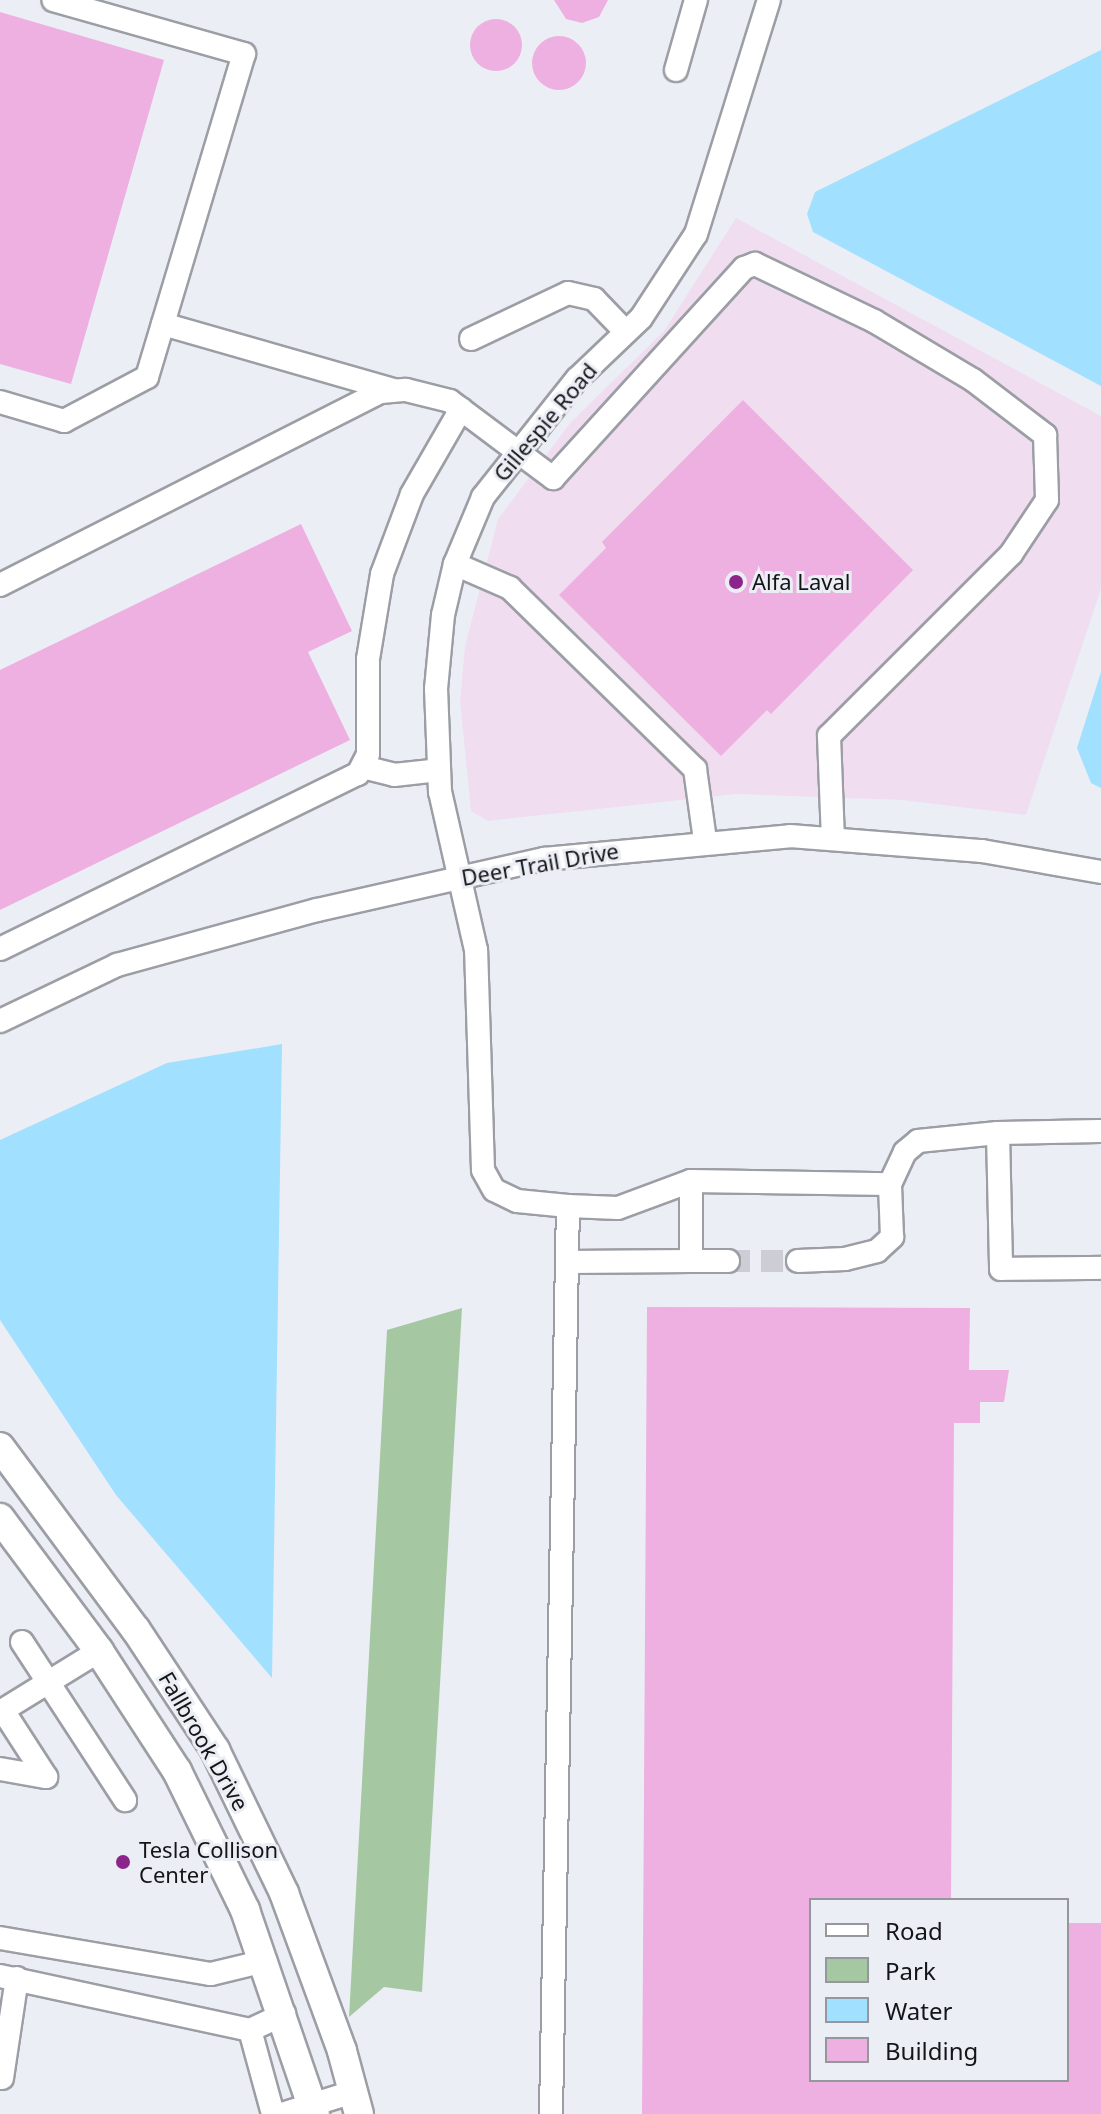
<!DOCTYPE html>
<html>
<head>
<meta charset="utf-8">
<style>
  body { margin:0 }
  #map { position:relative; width:1101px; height:2114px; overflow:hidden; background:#eceef6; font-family:"Noto Sans",sans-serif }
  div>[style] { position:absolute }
  .industrial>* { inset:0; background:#f0def0 }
  .green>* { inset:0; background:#a5c8a2 }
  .water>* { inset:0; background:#a1e0fe }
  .building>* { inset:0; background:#edb0e0 }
  .round { border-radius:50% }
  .minor-tunnel>* { height:22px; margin-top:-11px; transform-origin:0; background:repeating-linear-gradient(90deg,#cccdd5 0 22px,transparent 0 33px) }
  .roads { filter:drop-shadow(2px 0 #9c9ea5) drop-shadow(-2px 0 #9c9ea5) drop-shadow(0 2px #9c9ea5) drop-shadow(0 -2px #9c9ea5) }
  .minor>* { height:22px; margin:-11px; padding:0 11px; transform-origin:11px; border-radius:11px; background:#fff }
  .major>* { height:28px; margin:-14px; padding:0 14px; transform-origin:14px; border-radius:14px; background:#fff }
  .dots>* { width:22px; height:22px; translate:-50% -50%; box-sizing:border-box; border:4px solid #eceef6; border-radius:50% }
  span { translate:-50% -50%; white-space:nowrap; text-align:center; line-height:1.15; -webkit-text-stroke:6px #eceef6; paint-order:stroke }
  .street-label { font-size:22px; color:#141517 }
  .poi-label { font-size:22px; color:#141517 }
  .left { translate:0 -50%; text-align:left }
  .legend { position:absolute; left:809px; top:1898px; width:260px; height:184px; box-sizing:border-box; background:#eceef6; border:2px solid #96979d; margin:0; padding:10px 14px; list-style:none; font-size:24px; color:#141517 }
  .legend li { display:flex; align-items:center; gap:16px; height:40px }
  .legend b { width:40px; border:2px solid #96979d }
</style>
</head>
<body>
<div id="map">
  <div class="industrial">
    <div style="clip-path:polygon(736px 218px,1101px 416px,1101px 589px,1026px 815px,902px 800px,736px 794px,488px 821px,471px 811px,460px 701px,465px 646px,498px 519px,571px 422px,664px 331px)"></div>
  </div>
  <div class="green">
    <div style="clip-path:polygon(462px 1308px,422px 1992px,384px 1987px,349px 2017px,387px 1330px)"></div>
  </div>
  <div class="water">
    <div style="clip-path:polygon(1101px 50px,1101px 386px,813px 232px,807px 214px,815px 192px)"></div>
    <div style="clip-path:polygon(1101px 672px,1101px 788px,1091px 783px,1077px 748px)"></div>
    <div style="clip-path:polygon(282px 1044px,272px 1678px,116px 1495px,0 1320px,0 1140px,167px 1063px)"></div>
  </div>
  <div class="building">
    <div style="clip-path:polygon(554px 0,608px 0,599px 17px,582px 23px,566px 19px)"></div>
    <div style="clip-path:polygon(0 12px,164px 60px,71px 384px,0 364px)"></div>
    <div class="round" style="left:470px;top:19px;width:52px;height:52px"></div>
    <div class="round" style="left:532px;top:36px;width:54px;height:54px"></div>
    <div style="clip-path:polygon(743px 400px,913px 570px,771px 714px,767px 710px,721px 756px,559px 595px,606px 548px,602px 542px)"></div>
    <div style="clip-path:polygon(301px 524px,352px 631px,308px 652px,350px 740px,0 910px,0 670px)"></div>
    <div style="clip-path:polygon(647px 1307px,970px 1308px,969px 1370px,1009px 1370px,1004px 1402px,980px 1402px,980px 1423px,954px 1423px,951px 1900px,811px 1900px,811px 2080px,1067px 2080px,1067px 1923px,1101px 1923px,1101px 2114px,642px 2114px)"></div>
  </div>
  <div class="minor-tunnel">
    <div style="left:728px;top:1261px;width:70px"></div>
  </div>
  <div class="roads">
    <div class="minor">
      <div style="left:676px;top:70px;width:73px;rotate:-74.1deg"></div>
      <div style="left:163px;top:324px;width:239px;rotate:16deg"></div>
      <div style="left:471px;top:339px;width:107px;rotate:-25.4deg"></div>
      <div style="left:568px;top:293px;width:27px;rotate:13deg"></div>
      <div style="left:594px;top:299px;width:46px;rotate:45.9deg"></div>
      <div style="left:0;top:402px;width:67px;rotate:16.5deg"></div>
      <div style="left:64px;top:421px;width:94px;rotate:-27.9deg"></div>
      <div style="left:147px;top:377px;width:337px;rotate:-73.3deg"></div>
      <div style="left:244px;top:54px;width:198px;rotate:-164.2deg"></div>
      <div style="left:455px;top:564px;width:60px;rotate:23.6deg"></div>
      <div style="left:510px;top:588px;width:259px;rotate:44.4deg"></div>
      <div style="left:695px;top:769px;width:72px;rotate:82deg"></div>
      <div style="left:0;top:585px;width:427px;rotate:-26.9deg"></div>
      <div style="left:381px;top:392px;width:25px;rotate:-5deg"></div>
      <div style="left:406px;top:390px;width:45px;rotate:14deg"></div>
      <div style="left:450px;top:401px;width:129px;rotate:36.8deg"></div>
      <div style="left:553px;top:478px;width:284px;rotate:-47.7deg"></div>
      <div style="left:744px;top:268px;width:12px;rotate:-20deg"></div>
      <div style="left:755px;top:264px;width:132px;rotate:25.6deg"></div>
      <div style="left:874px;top:321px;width:115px;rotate:30.8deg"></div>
      <div style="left:973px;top:380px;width:91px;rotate:37.4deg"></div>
      <div style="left:1045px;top:435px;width:65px;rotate:88.2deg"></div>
      <div style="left:1047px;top:500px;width:65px;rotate:123.7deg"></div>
      <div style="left:1011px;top:554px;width:257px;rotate:135deg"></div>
      <div style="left:829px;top:736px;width:103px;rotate:87.8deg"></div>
      <div style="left:363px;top:767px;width:32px;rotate:14deg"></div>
      <div style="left:394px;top:775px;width:45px;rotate:-6.3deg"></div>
      <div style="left:0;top:949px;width:398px;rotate:-26.1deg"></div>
      <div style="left:358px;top:774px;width:22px;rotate:-63deg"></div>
      <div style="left:368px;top:754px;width:95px;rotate:-90deg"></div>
      <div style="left:368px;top:659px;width:86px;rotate:-80.6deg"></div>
      <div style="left:382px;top:574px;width:85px;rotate:-69.4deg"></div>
      <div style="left:412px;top:494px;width:98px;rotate:-60deg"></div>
      <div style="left:0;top:1021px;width:130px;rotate:-25.6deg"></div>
      <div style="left:117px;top:965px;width:207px;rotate:-15.4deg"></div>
      <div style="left:317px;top:910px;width:233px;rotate:-12.7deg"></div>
      <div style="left:544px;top:859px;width:247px;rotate:-5.3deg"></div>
      <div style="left:790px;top:836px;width:193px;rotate:4.5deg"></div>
      <div style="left:982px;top:851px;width:121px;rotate:10deg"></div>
      <div style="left:998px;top:1133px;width:103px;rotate:-1.1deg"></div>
      <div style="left:568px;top:1206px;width:51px;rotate:-174.4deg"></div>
      <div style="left:517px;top:1201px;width:25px;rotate:-154deg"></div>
      <div style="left:494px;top:1190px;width:23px;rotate:-119deg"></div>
      <div style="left:483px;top:1170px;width:220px;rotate:-91.8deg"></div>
      <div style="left:476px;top:950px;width:162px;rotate:-102.8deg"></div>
      <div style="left:440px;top:792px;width:103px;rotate:-92.2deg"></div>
      <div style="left:436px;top:689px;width:74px;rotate:-84.6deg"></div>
      <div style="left:443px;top:615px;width:52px;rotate:-76.8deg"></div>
      <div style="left:455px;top:564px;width:73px;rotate:-67.3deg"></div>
      <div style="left:483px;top:497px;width:151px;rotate:-51.5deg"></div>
      <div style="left:577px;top:379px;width:88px;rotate:-43.6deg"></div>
      <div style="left:641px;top:318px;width:100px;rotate:-56.8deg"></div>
      <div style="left:696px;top:234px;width:245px;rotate:-72.7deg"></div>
      <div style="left:691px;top:1261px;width:37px"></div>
      <div style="left:798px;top:1261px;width:47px;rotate:-2.4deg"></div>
      <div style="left:845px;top:1259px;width:33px;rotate:-14deg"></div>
      <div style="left:877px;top:1251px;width:21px;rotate:-43deg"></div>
      <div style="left:892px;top:1237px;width:53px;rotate:-92.2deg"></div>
      <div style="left:567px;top:1262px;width:124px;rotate:-0.5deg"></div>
      <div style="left:691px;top:1261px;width:80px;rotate:-90deg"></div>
      <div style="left:22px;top:1642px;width:189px;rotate:56.9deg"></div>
      <div style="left:0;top:1712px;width:116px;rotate:-31.6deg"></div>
      <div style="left:0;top:1769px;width:47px;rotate:9.9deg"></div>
      <div style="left:46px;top:1777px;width:77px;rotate:-122.9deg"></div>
      <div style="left:0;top:1938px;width:214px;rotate:9.7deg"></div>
      <div style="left:211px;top:1974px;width:56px;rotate:-13.5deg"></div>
      <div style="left:0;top:1976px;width:256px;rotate:12.2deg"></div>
      <div style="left:2px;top:2078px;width:101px;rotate:-81.5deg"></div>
      <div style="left:273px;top:2114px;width:87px;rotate:-105.3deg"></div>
      <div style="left:250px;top:2030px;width:38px;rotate:-25deg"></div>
      <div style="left:282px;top:2114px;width:74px;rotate:-17.2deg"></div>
      <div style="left:551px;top:2114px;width:908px;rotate:-88.93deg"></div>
      <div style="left:568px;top:1206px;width:50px;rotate:2.3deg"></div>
      <div style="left:618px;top:1208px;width:78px;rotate:-20.3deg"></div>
      <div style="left:691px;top:1181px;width:199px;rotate:0.9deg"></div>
      <div style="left:890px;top:1184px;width:35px;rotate:-65deg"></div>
      <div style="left:905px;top:1152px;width:17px;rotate:-40deg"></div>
      <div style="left:918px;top:1141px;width:80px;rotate:-5.7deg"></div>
      <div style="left:998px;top:1133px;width:136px;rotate:88.7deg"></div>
      <div style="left:1001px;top:1269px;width:100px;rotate:-0.6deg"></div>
    </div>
    <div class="major">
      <div style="left:0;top:1447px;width:228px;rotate:53.4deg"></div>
      <div style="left:136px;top:1630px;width:144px;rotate:56.6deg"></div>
      <div style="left:215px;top:1750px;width:159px;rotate:64.2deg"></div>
      <div style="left:284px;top:1893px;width:168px;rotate:69.8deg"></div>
      <div style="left:342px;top:2051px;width:65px;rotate:74.9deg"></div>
      <div style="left:0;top:1518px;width:166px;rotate:53.3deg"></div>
      <div style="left:99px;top:1651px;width:143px;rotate:57deg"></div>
      <div style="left:177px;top:1771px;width:155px;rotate:63.9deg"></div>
      <div style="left:245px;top:1910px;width:216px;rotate:71.1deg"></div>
    </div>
  </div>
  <div class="dots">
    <div style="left:736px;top:582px;background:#8c258b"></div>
    <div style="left:123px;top:1862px;background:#8c258b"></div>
  </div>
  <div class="street-label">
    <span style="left:545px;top:422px;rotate:-50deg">Gillespie Road</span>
    <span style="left:540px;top:864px;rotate:-10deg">Deer Trail Drive</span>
    <span style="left:204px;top:1741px;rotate:60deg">Fallbrook Drive</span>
  </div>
  <div class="poi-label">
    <span class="left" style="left:752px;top:582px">Alfa Laval</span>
    <span class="left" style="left:139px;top:1862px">Tesla Collison<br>Center</span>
  </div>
  <ul class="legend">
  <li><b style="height:10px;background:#fff"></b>Road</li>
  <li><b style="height:22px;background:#a5c8a2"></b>Park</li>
  <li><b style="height:22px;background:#a1e0fe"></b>Water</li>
  <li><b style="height:22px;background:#edb0e0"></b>Building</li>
  </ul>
</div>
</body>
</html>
